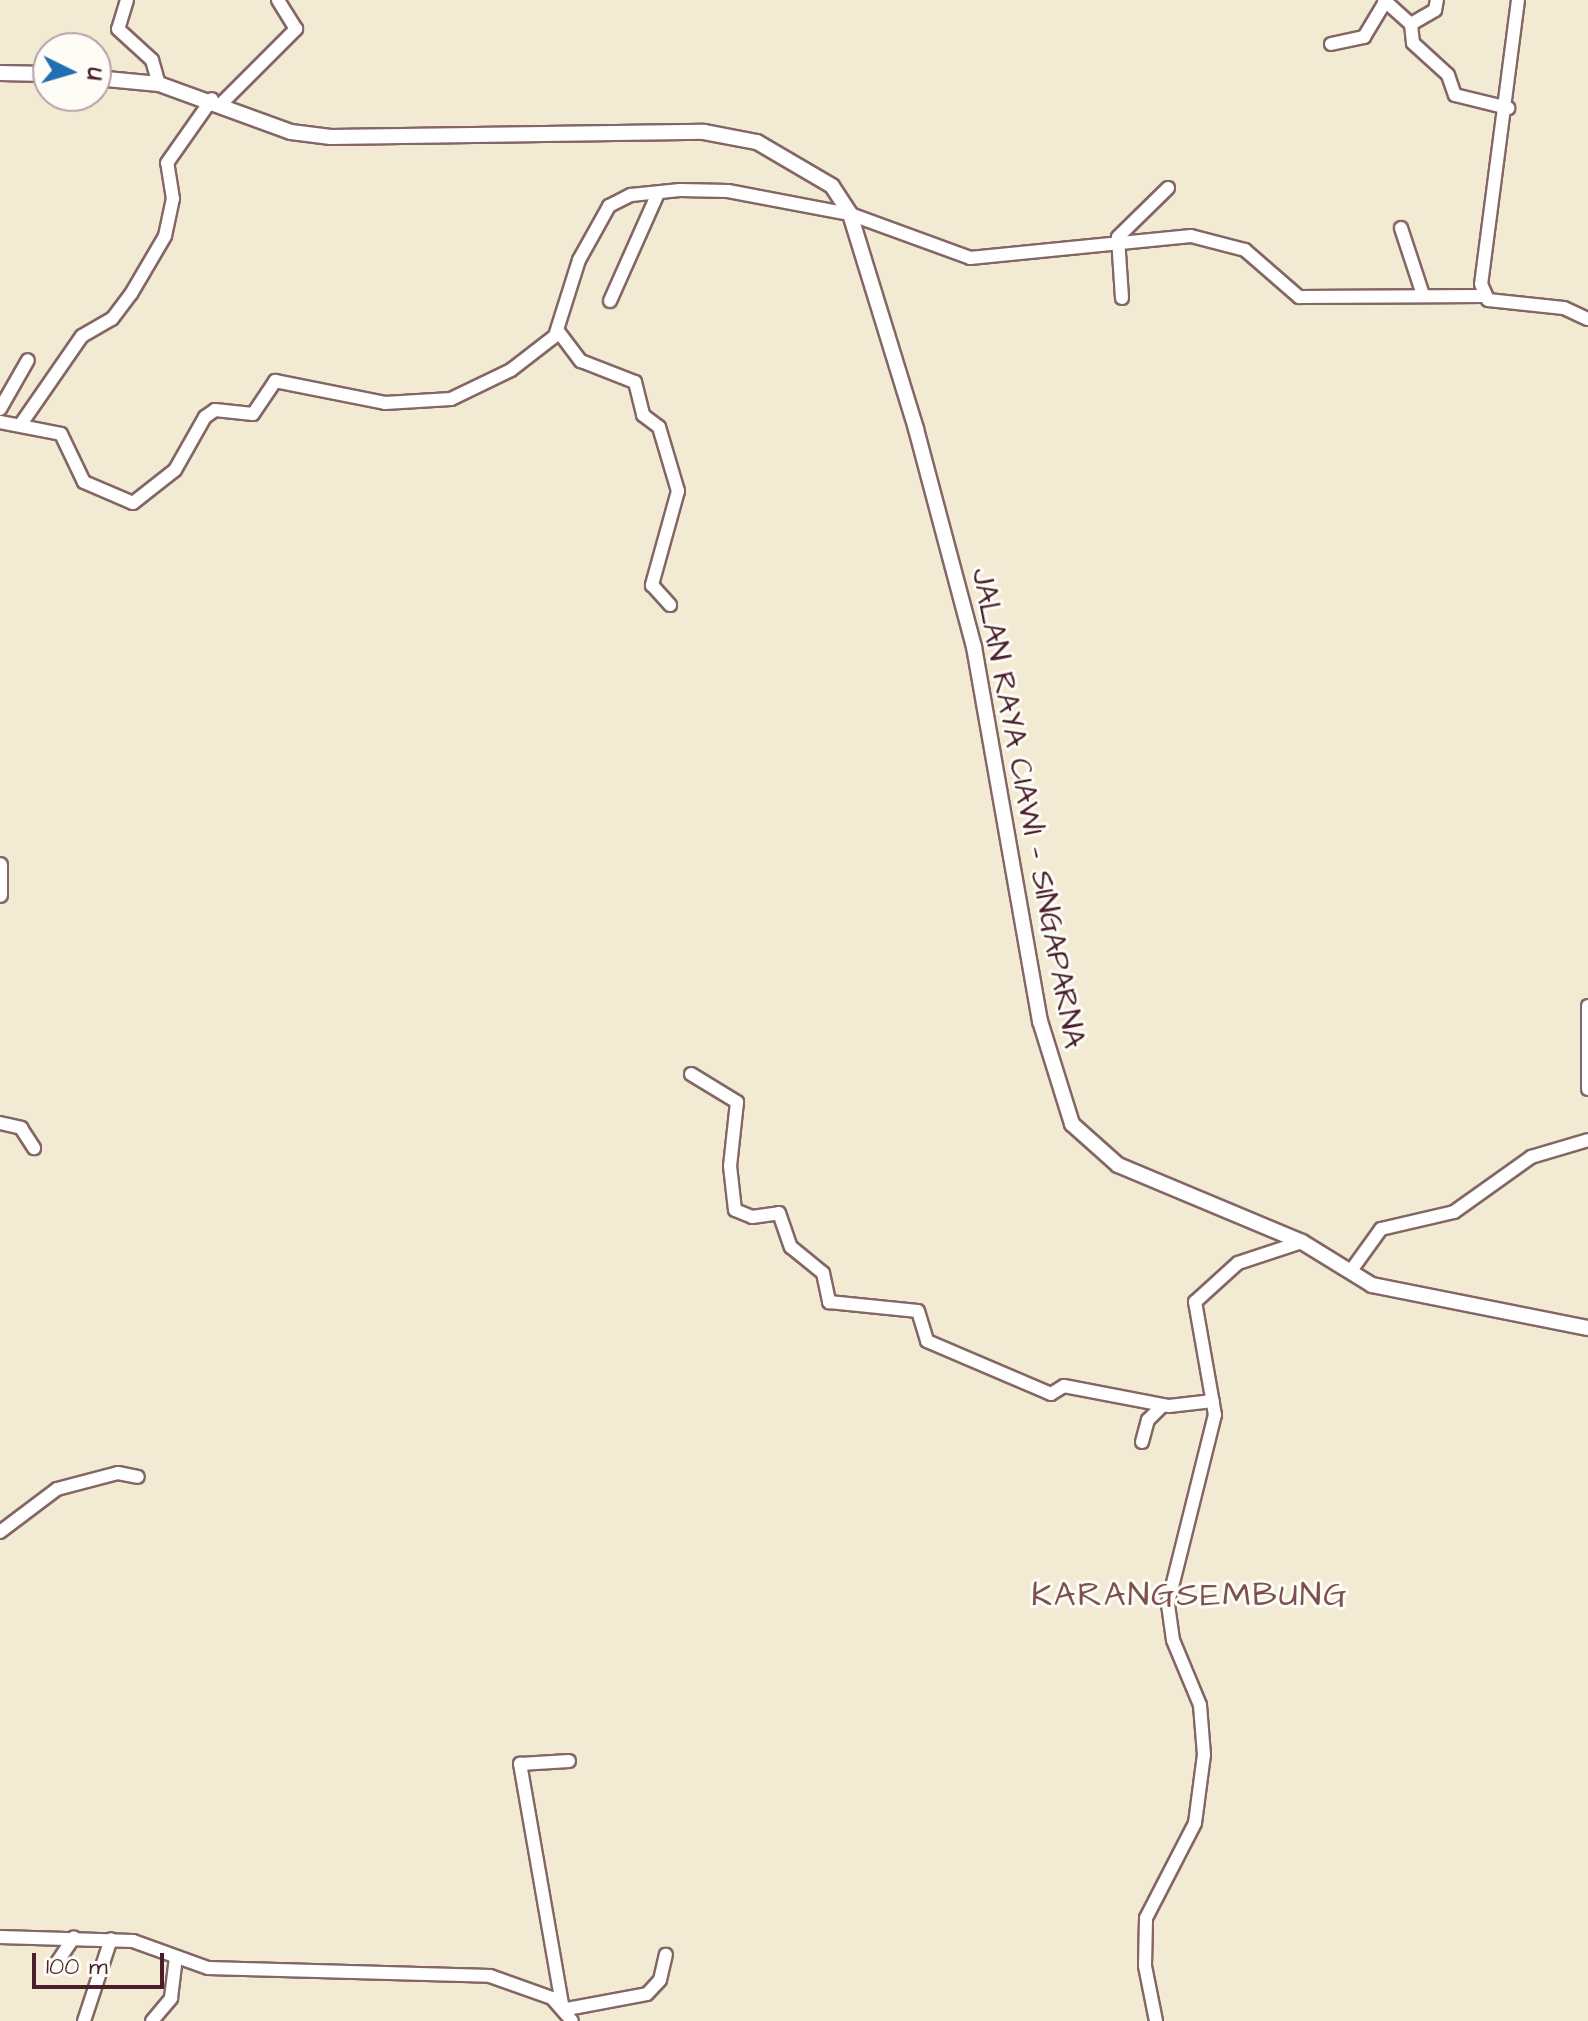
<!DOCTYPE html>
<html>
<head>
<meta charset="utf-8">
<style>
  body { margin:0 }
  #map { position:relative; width:1588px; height:2021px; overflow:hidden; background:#f3ead4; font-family:"Architects Daughter",sans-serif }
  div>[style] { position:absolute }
  .roads { filter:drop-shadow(2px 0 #856666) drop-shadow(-2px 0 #856666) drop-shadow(0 2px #856666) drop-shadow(0 -2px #856666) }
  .minor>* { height:12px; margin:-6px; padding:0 6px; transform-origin:6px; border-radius:6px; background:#fff }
  .major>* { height:14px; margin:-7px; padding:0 7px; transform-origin:7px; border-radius:7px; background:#fff }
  span { translate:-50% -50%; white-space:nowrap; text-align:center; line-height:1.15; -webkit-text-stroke:6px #fdfcf7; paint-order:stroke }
  .street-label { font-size:30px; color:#4a1f2b }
  .quarter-label { font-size:34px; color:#7d5150; letter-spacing:2px }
  .north { position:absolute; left:32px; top:32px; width:80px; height:80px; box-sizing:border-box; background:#fdfcf7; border:2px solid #b5a4a5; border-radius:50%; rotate:95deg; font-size:22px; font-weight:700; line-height:32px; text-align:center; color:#4a1f2b }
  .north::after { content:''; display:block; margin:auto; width:28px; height:36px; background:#1f6fb2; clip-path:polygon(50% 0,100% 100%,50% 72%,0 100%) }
  .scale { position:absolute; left:32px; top:1953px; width:132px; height:36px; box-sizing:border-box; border:4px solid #4a1f2b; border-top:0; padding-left:10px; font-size:24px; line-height:28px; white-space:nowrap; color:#4a1f2b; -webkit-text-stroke:6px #fdfcf7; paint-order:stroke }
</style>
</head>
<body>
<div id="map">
  <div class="roads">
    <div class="minor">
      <div style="left:127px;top:0;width:30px;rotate:107deg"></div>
      <div style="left:118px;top:29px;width:46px;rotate:42.4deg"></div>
      <div style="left:152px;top:60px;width:25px;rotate:74deg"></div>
      <div style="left:1384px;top:0;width:36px;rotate:42deg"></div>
      <div style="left:1411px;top:24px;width:19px;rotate:84deg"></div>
      <div style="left:1413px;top:43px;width:47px;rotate:42.4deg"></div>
      <div style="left:1448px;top:75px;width:21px;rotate:71deg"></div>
      <div style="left:1455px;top:95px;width:55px;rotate:13.8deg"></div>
      <div style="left:1518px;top:0;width:286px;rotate:97.4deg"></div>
      <div style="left:1481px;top:284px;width:17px;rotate:66deg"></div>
      <div style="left:1488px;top:300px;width:76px;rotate:6deg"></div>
      <div style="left:1564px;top:308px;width:26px;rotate:25deg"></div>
      <div style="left:1411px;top:24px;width:28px;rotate:-30deg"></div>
      <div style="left:1435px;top:10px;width:10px;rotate:-79deg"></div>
      <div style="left:1331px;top:44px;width:34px;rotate:-12deg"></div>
      <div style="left:1364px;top:37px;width:41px;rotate:-59deg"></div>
      <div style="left:222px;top:103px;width:105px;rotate:-45deg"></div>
      <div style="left:296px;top:29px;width:34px;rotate:-122deg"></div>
      <div style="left:1401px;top:228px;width:71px;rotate:71.8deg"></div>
      <div style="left:1122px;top:298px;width:61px;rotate:-93.8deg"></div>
      <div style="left:1118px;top:237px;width:70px;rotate:-44.4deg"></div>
      <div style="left:610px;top:301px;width:118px;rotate:-66deg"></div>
      <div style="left:558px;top:331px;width:38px;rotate:53deg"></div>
      <div style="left:581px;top:361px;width:58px;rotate:21.3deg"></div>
      <div style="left:635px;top:382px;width:34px;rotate:76deg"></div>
      <div style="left:643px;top:415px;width:20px;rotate:37deg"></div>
      <div style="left:659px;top:427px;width:67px;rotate:73.5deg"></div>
      <div style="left:678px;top:491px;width:98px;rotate:105.5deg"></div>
      <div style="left:652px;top:585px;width:27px;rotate:48deg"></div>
      <div style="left:0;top:409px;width:56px;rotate:-60.3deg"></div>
      <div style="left:0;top:422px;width:62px;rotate:11.1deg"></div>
      <div style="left:61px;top:434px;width:53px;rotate:64.4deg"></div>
      <div style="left:84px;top:482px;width:53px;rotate:23.2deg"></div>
      <div style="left:133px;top:503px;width:53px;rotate:-38.2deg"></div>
      <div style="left:175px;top:470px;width:61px;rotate:-60.5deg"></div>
      <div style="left:205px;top:417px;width:12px;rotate:-35deg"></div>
      <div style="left:215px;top:410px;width:38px;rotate:6deg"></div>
      <div style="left:253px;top:414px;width:40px;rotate:-56deg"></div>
      <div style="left:275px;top:381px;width:112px;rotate:11.3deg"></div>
      <div style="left:385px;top:403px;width:66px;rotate:-3.5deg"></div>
      <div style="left:451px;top:399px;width:67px;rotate:-25.8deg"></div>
      <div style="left:511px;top:370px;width:56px;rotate:-37.7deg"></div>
      <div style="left:555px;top:336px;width:80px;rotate:-72.5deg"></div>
      <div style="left:579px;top:260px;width:62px;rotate:-60.9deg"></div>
      <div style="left:609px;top:206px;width:25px;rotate:-27deg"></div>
      <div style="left:631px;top:195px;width:49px;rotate:-5.8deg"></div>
      <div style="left:680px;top:190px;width:48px;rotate:1.2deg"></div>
      <div style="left:728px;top:191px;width:124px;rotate:10.7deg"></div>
      <div style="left:850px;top:214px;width:128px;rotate:20.1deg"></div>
      <div style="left:970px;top:258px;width:222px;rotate:-5.7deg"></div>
      <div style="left:1191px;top:236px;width:56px;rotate:14.5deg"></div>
      <div style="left:1245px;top:250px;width:72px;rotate:41deg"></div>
      <div style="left:1299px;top:297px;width:185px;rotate:-0.3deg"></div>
      <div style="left:21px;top:424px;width:107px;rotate:-55.3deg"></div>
      <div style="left:82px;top:336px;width:34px;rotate:-30deg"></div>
      <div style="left:112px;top:319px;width:31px;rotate:-53deg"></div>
      <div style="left:131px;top:294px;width:67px;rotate:-59.6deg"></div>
      <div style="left:165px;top:236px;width:38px;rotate:-78deg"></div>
      <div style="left:173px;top:199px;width:36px;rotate:-99deg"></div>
      <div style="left:167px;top:163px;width:78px;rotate:-54.9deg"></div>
      <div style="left:1588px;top:1006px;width:83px;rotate:90deg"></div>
      <div style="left:691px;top:1074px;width:54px;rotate:31.3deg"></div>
      <div style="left:737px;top:1102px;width:64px;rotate:96.2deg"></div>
      <div style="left:730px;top:1166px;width:44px;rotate:83.5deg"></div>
      <div style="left:735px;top:1210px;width:18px;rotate:22deg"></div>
      <div style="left:752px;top:1217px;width:27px;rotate:-8deg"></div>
      <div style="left:779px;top:1213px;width:36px;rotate:71deg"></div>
      <div style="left:791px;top:1247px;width:41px;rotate:39.1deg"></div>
      <div style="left:823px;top:1273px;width:30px;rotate:78deg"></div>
      <div style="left:829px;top:1302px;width:89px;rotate:5.8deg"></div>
      <div style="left:918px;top:1311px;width:31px;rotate:73deg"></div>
      <div style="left:927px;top:1341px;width:135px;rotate:23.1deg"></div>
      <div style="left:1051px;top:1394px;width:15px;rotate:-32deg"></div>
      <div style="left:1064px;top:1386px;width:107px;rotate:10.8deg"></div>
      <div style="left:1169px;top:1406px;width:44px;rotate:-6.5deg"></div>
      <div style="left:0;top:1123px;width:22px;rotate:13deg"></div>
      <div style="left:21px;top:1128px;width:24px;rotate:57deg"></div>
      <div style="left:1350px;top:1272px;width:53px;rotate:-54.2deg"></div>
      <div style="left:1381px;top:1229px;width:75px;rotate:-13.1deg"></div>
      <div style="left:1454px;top:1212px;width:95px;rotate:-35.5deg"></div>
      <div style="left:1531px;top:1157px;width:59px;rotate:-16.6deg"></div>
      <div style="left:1142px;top:1442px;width:23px;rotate:-75deg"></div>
      <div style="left:1148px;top:1420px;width:21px;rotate:-45deg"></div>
      <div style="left:0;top:1532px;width:71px;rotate:-37deg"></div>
      <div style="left:57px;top:1489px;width:63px;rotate:-14.7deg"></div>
      <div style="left:118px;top:1473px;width:20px;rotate:11deg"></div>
      <div style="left:0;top:1937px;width:133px;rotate:1.7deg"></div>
      <div style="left:133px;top:1941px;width:80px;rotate:19.8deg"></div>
      <div style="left:208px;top:1968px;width:282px;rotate:1.6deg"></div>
      <div style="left:490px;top:1976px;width:66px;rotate:19.5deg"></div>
      <div style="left:552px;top:1998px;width:30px;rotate:49deg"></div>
      <div style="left:56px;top:1964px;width:32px;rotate:-56deg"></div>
      <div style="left:562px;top:2004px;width:244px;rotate:-99.9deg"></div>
      <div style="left:520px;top:1764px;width:49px;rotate:-3.5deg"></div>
      <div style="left:567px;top:2009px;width:81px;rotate:-10.6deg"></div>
      <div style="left:647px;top:1994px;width:19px;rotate:-47deg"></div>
      <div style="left:660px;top:1980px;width:26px;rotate:-77deg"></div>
      <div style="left:84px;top:2021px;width:86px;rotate:-71.8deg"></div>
      <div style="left:152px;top:2021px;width:30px;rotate:-50deg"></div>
      <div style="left:171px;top:1998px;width:39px;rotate:-83deg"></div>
      <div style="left:1156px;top:2021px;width:56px;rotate:-101.3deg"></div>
      <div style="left:1145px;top:1966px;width:48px;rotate:-88.8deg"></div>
      <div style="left:1146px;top:1918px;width:107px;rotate:-62.7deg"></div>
      <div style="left:1195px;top:1823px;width:69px;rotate:-82.5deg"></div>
      <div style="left:1204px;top:1755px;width:50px;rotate:-94.6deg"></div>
      <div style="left:1200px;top:1705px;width:70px;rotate:-112.6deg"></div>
      <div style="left:1173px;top:1640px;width:37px;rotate:-98deg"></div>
      <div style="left:1168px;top:1603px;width:194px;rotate:-76deg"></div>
      <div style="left:1215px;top:1415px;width:115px;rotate:-100deg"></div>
      <div style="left:1195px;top:1302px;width:58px;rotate:-42.2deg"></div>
      <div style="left:1238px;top:1263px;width:67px;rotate:-18.2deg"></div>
    </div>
    <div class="major">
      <div style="left:0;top:73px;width:48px;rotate:1.2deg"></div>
      <div style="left:96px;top:78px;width:63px;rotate:5.4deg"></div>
      <div style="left:159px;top:84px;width:140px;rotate:20deg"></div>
      <div style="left:291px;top:132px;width:40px;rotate:7.1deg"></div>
      <div style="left:331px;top:137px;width:373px;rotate:-0.8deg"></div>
      <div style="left:704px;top:132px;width:54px;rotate:10.7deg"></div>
      <div style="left:757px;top:142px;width:87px;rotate:30.4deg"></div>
      <div style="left:832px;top:186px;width:33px;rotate:57deg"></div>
      <div style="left:850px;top:214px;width:225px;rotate:72.9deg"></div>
      <div style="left:916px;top:429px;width:226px;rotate:75.1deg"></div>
      <div style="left:974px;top:647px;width:380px;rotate:80deg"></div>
      <div style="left:1040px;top:1021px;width:108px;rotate:72.7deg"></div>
      <div style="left:1072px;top:1124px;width:62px;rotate:41.7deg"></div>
      <div style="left:1118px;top:1165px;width:199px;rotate:22.7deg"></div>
      <div style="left:1302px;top:1242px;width:82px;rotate:31.6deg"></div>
      <div style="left:1372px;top:1285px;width:220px;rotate:11.3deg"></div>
      <div style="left:0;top:865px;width:30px;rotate:90deg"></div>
    </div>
  </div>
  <div class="street-label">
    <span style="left:1028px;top:808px;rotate:79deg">JALAN RAYA CIAWI — SINGAPARNA</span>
  </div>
  <div class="quarter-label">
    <span style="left:1190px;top:1596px">KARANGSEMBUNG</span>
  </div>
  <div class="north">U</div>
  <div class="scale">100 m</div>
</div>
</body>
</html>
